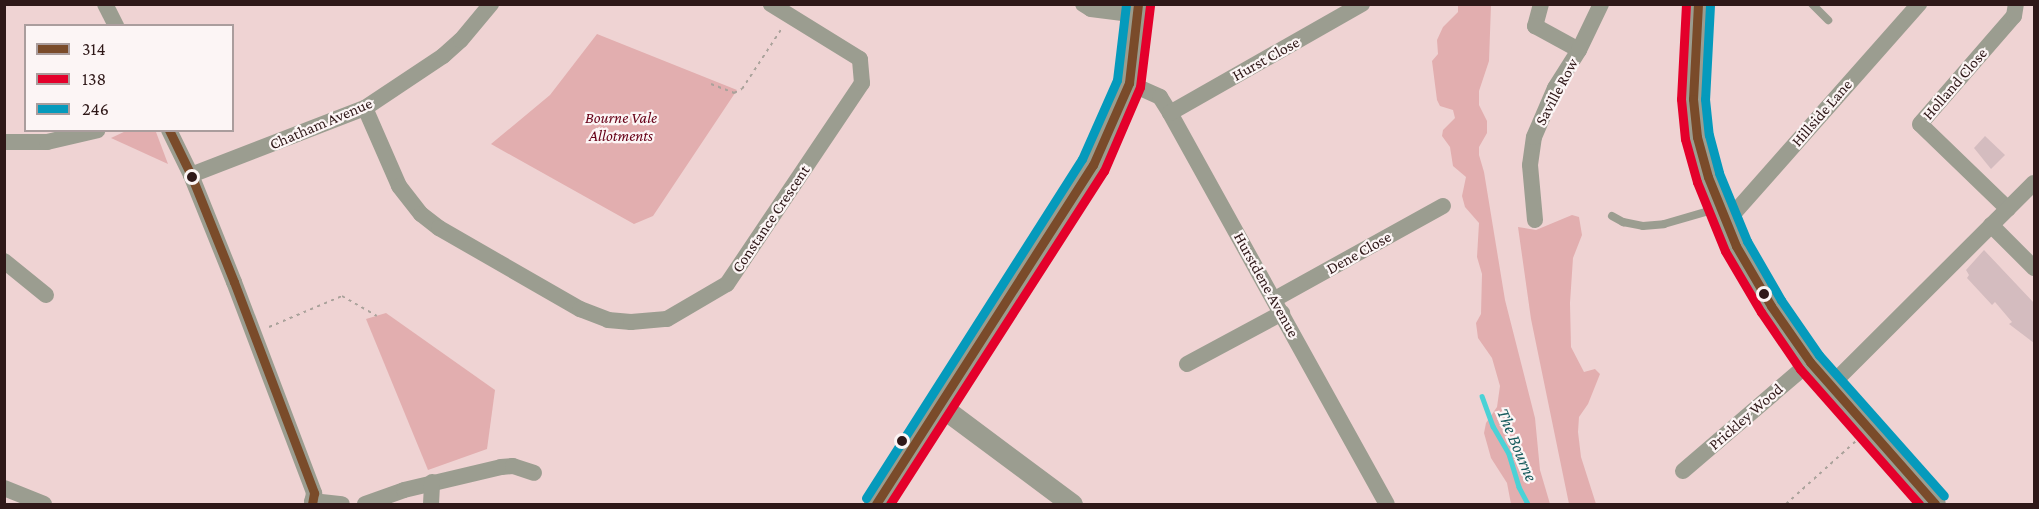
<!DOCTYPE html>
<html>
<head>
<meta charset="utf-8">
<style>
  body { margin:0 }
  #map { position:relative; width:2039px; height:509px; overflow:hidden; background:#efd3d3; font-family:"Crimson Pro",serif }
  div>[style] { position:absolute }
  .green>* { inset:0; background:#e2aeaf }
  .stream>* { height:4.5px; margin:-2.25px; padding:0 2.25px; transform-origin:2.25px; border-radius:2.25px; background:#4ad2d6 }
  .building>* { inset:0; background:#d4bcbf }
  .path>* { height:2px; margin-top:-1px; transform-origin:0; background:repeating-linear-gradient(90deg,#aaa29b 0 3px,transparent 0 7.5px) }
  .service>* { height:8px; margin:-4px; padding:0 4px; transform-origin:4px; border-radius:4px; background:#9b9d90 }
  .minor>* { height:16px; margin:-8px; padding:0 8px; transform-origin:8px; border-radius:8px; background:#9b9d90 }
  .tertiary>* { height:21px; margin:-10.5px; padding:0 10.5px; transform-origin:10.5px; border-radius:10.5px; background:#9b9d90 }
  .secondary>* { height:24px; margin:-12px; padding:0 12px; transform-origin:12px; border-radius:12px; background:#9b9c8d }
  .bus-1>* { height:9px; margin:-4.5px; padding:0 4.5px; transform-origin:4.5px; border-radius:4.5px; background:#7a4b2a }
  .bus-2>* { height:9px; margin:-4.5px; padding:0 4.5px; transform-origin:4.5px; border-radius:4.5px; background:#e4002b }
  .bus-3>* { height:9px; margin:-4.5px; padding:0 4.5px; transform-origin:4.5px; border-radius:4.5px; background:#059abc }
  .dots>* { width:16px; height:16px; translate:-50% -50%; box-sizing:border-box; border:3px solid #fcf5f5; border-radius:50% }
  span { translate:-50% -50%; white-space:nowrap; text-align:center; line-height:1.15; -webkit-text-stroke:4.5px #fcf5f5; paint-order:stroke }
  .street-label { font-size:16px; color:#2f1818 }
  .park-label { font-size:16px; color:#660017; font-style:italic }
  .water-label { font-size:18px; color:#155a5c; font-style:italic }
  .frame { position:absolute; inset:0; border:6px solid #2f1818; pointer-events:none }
  .legend { position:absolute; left:24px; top:24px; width:210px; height:108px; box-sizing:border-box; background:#fcf5f5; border:2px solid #aa9d9d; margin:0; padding:8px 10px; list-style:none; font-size:18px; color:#2f1818 }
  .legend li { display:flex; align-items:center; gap:12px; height:30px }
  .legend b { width:30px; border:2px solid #aa9d9d }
</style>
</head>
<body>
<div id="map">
  <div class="green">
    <div style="clip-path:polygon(1458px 5px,1491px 5px,1489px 61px,1479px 91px,1479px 105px,1487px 121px,1487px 133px,1479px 147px,1479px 155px,1484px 172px,1505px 300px,1535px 418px,1540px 470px,1550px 504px,1511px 504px,1507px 483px,1491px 458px,1484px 433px,1486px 423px,1497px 407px,1500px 386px,1492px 358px,1478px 338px,1476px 323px,1481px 314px,1482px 274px,1477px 257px,1479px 223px,1465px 207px,1462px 196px,1466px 177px,1453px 166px,1450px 147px,1442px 136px,1443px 130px,1455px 118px,1453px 110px,1440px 106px,1437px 100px,1432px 61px,1438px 54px,1437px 40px,1443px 27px,1458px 12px)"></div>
    <div style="clip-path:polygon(597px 34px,737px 90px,653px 216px,634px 224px,491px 144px,550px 95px)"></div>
    <div style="clip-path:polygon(128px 130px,156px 132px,168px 164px,111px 138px)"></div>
    <div style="clip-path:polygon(1572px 215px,1579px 217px,1582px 235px,1573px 258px,1570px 303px,1571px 347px,1584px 372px,1595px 369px,1600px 374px,1588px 404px,1579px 417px,1578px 432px,1581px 457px,1596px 504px,1569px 504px,1531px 319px,1518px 227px,1536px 230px)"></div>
    <div style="clip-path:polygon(386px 313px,495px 390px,487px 449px,428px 470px,366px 319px)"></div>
  </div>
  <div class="stream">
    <div style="left:1482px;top:396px;width:32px;rotate:70deg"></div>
    <div style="left:1493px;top:426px;width:32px;rotate:60deg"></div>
    <div style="left:1509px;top:454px;width:34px;rotate:73deg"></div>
    <div style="left:1519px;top:487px;width:19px;rotate:62deg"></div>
  </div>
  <div class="building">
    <div style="clip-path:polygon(1985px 136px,2005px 155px,1991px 169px,1974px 148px)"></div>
    <div style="clip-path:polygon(1984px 250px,2034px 303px,2034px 343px,2009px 324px,2012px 322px,1995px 302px,1992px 305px,1967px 278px,1969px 275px,1966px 270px)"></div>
  </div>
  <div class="path">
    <div style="left:711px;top:84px;width:25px;rotate:21deg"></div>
    <div style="left:734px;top:93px;width:9px;rotate:-27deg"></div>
    <div style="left:742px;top:89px;width:73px;rotate:-56.7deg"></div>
    <div style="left:269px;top:327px;width:79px;rotate:-23deg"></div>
    <div style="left:342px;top:296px;width:40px;rotate:29.7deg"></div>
    <div style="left:1786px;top:504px;width:96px;rotate:-42deg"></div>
  </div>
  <div class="service">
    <div style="left:1812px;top:4px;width:23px;rotate:45deg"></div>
    <div style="left:1612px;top:216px;width:13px;rotate:29deg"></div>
    <div style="left:1623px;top:222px;width:20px;rotate:11deg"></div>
    <div style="left:1643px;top:226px;width:21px;rotate:-5deg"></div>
    <div style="left:1664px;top:224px;width:57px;rotate:-16.2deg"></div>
  </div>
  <div class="minor">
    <div style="left:105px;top:4px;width:25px;rotate:63deg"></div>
    <div style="left:1083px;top:4px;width:9px;rotate:32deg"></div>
    <div style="left:1091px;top:9px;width:46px;rotate:7.4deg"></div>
    <div style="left:1541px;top:4px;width:23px;rotate:105deg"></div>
    <div style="left:1535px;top:26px;width:50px;rotate:28.6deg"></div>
    <div style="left:1129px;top:83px;width:34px;rotate:24deg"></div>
    <div style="left:1160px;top:97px;width:19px;rotate:58deg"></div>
    <div style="left:1170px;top:113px;width:447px;rotate:61deg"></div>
    <div style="left:365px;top:108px;width:85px;rotate:66.4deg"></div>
    <div style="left:399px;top:186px;width:36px;rotate:52deg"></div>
    <div style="left:421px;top:214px;width:23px;rotate:38deg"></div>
    <div style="left:439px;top:228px;width:163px;rotate:29.9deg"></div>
    <div style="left:580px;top:309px;width:30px;rotate:21deg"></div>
    <div style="left:608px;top:320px;width:23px;rotate:5deg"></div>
    <div style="left:631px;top:322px;width:36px;rotate:-5deg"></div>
    <div style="left:667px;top:319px;width:69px;rotate:-30.3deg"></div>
    <div style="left:727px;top:284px;width:242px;rotate:-56.1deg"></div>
    <div style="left:862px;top:83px;width:24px;rotate:-95deg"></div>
    <div style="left:860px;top:59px;width:105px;rotate:-148.3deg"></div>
    <div style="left:1170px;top:113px;width:221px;rotate:-29.6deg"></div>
    <div style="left:169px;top:130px;width:50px;rotate:63.9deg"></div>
    <div style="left:191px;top:175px;width:115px;rotate:68.1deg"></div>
    <div style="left:234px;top:282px;width:226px;rotate:69.2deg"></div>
    <div style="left:314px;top:493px;width:11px;rotate:100deg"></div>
    <div style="left:4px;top:142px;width:43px"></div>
    <div style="left:47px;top:142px;width:52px;rotate:-13.2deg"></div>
    <div style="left:191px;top:175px;width:186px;rotate:-21.1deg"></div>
    <div style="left:365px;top:108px;width:94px;rotate:-33.7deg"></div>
    <div style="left:443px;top:56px;width:24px;rotate:-42deg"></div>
    <div style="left:461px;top:40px;width:47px;rotate:-50.2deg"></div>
    <div style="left:2008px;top:209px;width:122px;rotate:-136deg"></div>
    <div style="left:1920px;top:124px;width:143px;rotate:-49deg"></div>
    <div style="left:2014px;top:16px;width:12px;rotate:-81deg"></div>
    <div style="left:1723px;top:219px;width:14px;rotate:-30deg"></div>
    <div style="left:1735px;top:212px;width:278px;rotate:-48.5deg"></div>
    <div style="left:1535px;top:220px;width:55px;rotate:-95.2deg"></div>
    <div style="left:1530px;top:165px;width:28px;rotate:-82deg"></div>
    <div style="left:1534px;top:137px;width:53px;rotate:-66.8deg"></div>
    <div style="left:1555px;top:88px;width:45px;rotate:-57.7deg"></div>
    <div style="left:1579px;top:50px;width:51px;rotate:-64.4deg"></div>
    <div style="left:1991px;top:225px;width:61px;rotate:45deg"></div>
    <div style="left:4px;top:261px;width:54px;rotate:39deg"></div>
    <div style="left:1275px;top:299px;width:192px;rotate:-29deg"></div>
    <div style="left:1187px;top:364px;width:108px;rotate:-28.2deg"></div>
    <div style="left:1829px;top:387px;width:289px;rotate:-44.9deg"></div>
    <div style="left:1683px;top:471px;width:167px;rotate:-40.6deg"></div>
    <div style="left:4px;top:488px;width:43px;rotate:21.8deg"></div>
    <div style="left:312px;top:501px;width:30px;rotate:6deg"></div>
    <div style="left:365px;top:504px;width:41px;rotate:-19.7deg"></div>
    <div style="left:404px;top:490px;width:100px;rotate:-13.3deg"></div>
    <div style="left:501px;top:467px;width:12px;rotate:-5deg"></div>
    <div style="left:513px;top:466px;width:22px;rotate:18deg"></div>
    <div style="left:431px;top:504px;width:22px;rotate:-87deg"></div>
  </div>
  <div class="tertiary">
    <div style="left:1698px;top:4px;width:95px;rotate:93deg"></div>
    <div style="left:1693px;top:99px;width:38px;rotate:84deg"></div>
    <div style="left:1697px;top:137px;width:41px;rotate:74.6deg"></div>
    <div style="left:1708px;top:177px;width:74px;rotate:67.9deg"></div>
    <div style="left:1736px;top:246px;width:69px;rotate:59.7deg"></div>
    <div style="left:1771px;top:306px;width:68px;rotate:55.1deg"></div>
    <div style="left:1810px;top:362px;width:189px;rotate:48.6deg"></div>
    <div style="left:939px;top:405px;width:166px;rotate:36.7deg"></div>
  </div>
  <div class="secondary">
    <div style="left:876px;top:504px;width:403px;rotate:-57.4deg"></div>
    <div style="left:1093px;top:165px;width:90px;rotate:-66.3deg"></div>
    <div style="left:1129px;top:83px;width:80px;rotate:-83.5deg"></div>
  </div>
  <div class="bus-1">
    <div style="left:1698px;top:4px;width:95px;rotate:93deg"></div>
    <div style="left:1693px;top:99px;width:38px;rotate:84deg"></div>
    <div style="left:1697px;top:137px;width:41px;rotate:74.6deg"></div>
    <div style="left:1708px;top:177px;width:74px;rotate:67.9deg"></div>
    <div style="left:1736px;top:246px;width:69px;rotate:59.7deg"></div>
    <div style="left:1771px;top:306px;width:68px;rotate:55.1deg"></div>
    <div style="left:1810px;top:362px;width:189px;rotate:48.6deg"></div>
    <div style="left:169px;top:130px;width:50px;rotate:63.9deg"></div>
    <div style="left:191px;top:175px;width:115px;rotate:68.1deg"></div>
    <div style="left:234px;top:282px;width:226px;rotate:69.2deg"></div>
    <div style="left:314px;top:493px;width:11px;rotate:100deg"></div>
    <div style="left:876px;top:504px;width:403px;rotate:-57.4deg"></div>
    <div style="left:1093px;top:165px;width:90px;rotate:-66.3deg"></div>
    <div style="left:1129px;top:83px;width:80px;rotate:-83.5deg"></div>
  </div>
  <div class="bus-2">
    <div style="left:1686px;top:4px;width:95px;rotate:93deg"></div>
    <div style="left:1681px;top:99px;width:40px;rotate:84.3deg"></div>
    <div style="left:1685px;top:139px;width:45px;rotate:74.4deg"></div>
    <div style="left:1697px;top:182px;width:74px;rotate:67.9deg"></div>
    <div style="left:1725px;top:251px;width:71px;rotate:59.5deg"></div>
    <div style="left:1761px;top:312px;width:69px;rotate:55.6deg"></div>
    <div style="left:1800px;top:369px;width:180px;rotate:48.6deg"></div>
    <div style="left:890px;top:504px;width:396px;rotate:-57.3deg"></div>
    <div style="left:1104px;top:171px;width:91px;rotate:-66.8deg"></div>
    <div style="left:1140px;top:87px;width:83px;rotate:-83deg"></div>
  </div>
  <div class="bus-3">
    <div style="left:1710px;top:5px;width:94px;rotate:93deg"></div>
    <div style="left:1705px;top:99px;width:36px;rotate:84deg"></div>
    <div style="left:1709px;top:135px;width:39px;rotate:75deg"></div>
    <div style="left:1719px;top:173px;width:74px;rotate:67.6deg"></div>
    <div style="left:1747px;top:241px;width:68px;rotate:60deg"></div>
    <div style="left:1781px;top:300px;width:67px;rotate:55.4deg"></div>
    <div style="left:1819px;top:355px;width:188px;rotate:48.4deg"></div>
    <div style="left:866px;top:498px;width:402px;rotate:-57.5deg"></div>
    <div style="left:1082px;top:159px;width:86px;rotate:-66.1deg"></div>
    <div style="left:1117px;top:80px;width:77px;rotate:-83.2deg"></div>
  </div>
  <div class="dots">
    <div style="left:192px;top:177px;background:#2f1818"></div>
    <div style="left:1764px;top:294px;background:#2f1818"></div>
    <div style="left:902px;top:441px;background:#2f1818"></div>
  </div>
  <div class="street-label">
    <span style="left:1266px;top:59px;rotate:-29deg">Hurst Close</span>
    <span style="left:1955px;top:84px;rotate:-49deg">Holland Close</span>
    <span style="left:1557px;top:92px;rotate:-62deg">Saville Row</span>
    <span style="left:1822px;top:113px;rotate:-49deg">Hillside Lane</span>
    <span style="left:321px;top:124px;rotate:-23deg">Chatham Avenue</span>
    <span style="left:771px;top:219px;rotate:-56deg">Constance Crescent</span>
    <span style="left:1359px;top:253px;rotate:-29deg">Dene Close</span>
    <span style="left:1266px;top:285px;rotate:61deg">Hurstdene Avenue</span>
    <span style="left:1746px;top:417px;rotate:-41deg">Prickley Wood</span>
  </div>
  <div class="park-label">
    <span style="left:621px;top:127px">Bourne Vale<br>Allotments</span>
  </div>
  <div class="water-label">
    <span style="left:1517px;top:445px;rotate:67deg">The Bourne</span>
  </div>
  <div class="frame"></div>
  <ul class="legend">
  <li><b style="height:8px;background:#7a4b2a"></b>314</li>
  <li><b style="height:8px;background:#e4002b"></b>138</li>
  <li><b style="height:8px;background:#059abc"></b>246</li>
  </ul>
</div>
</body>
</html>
